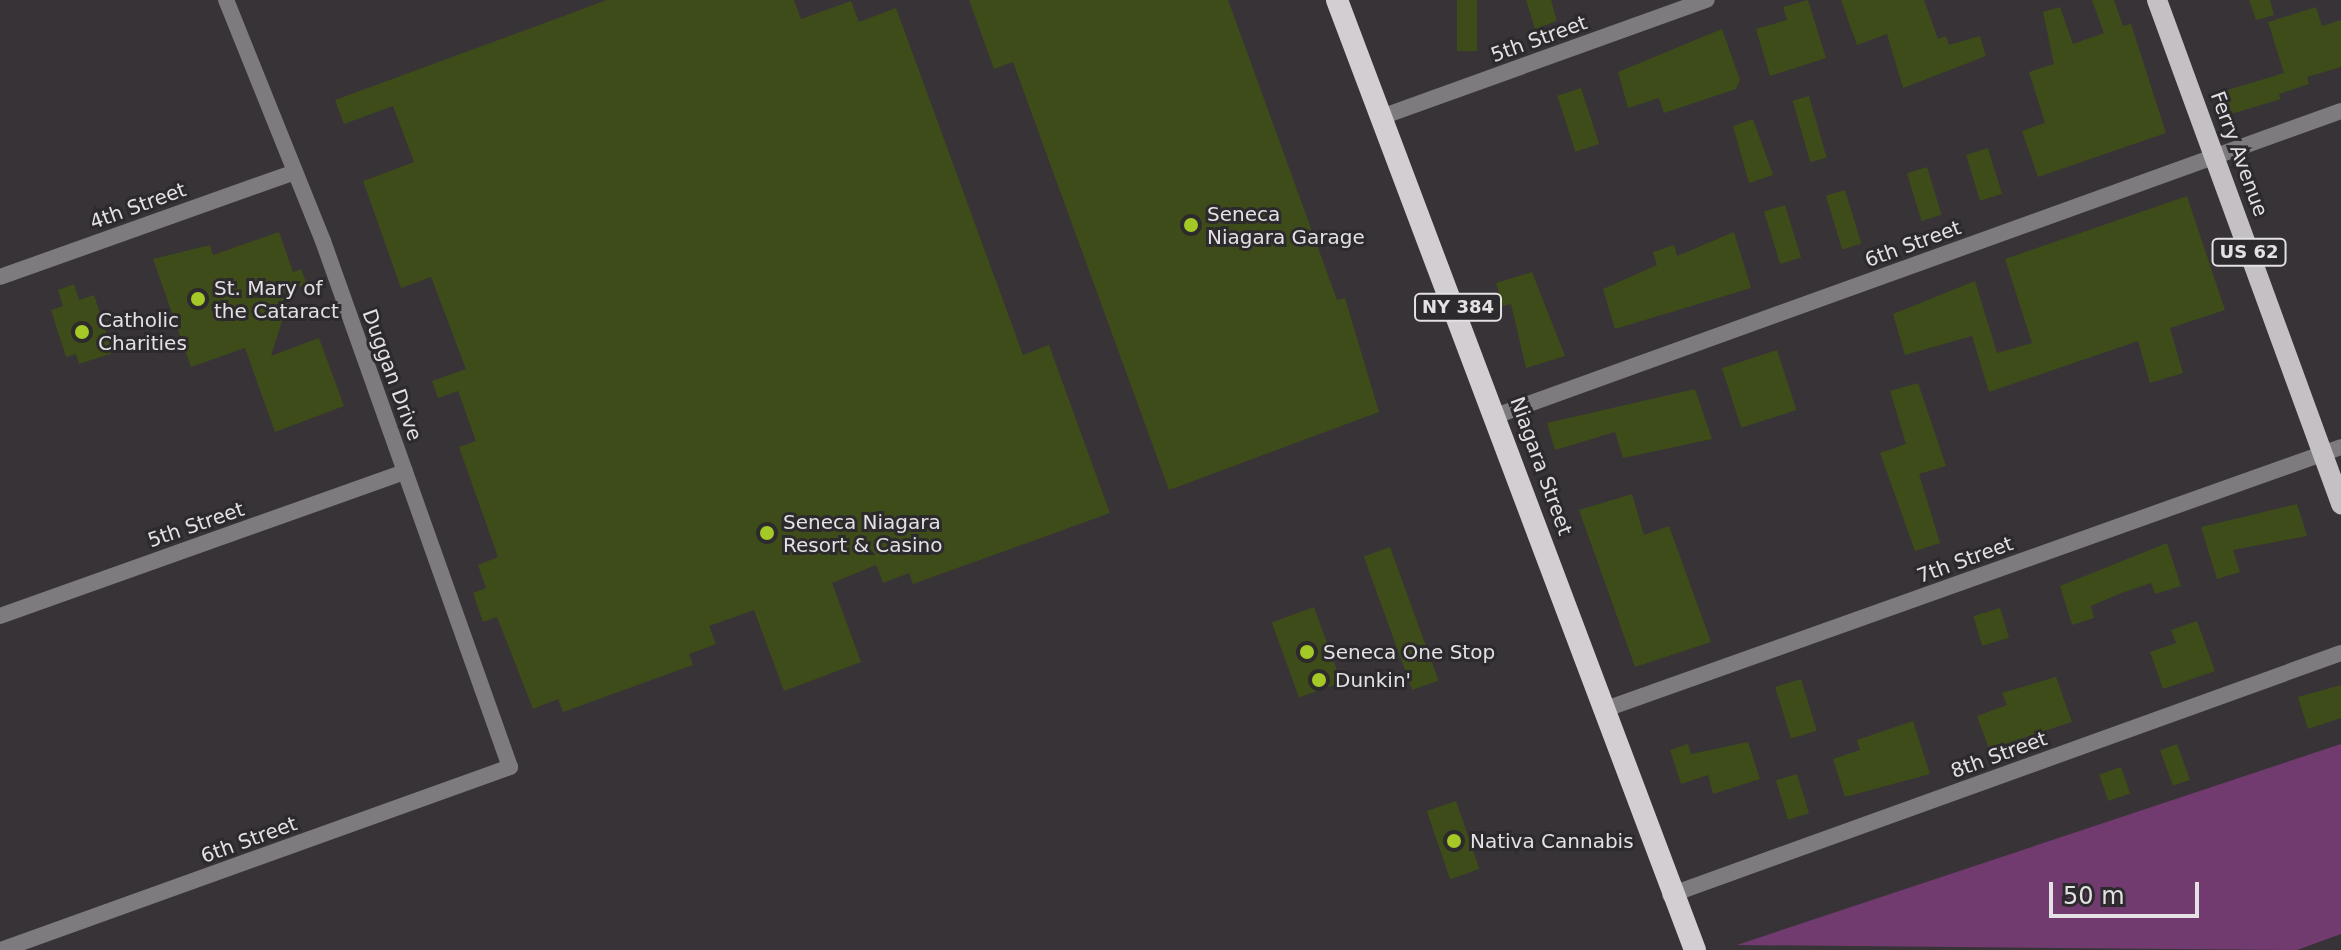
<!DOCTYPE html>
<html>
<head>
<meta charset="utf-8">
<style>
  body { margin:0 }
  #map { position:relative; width:2341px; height:950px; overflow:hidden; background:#373337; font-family:"DejaVu Sans",sans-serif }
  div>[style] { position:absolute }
  .green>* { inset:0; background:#723b70 }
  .building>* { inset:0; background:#3e4c19; transform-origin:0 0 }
  .minor>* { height:16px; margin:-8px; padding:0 8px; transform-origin:8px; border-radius:8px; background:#7d7b7d }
  .primary>* { height:20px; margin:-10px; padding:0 10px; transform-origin:10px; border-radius:10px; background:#c5c0c4 }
  .trunk>* { height:22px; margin:-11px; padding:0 11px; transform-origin:11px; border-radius:11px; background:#d3ced2 }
  .dots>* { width:22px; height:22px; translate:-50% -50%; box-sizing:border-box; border:4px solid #2d2a2d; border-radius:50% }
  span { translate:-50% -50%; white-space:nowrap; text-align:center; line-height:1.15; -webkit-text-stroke:6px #2d2a2d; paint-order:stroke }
  .shield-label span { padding:2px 6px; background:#2d2a2d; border:2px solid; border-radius:6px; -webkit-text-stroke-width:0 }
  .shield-label { font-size:18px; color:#e3e1e3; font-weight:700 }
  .street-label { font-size:20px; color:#e3e1e3 }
  .poi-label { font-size:20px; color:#e3e1e3 }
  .left { translate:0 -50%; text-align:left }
  .scale { position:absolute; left:2049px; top:882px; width:150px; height:36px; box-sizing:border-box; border:4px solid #e3e1e3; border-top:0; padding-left:10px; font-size:24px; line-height:28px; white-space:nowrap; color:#e3e1e3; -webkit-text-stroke:6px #2d2a2d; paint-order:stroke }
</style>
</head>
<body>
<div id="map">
  <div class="green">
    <div style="clip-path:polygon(2341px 744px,2341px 934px,2297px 950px,1737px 945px)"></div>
  </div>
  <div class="building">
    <div style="clip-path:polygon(607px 0,794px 0,801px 19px,851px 1px,859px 22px,896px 8px,1023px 355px,1049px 345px,1110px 513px,913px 584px,909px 573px,883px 583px,876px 565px,832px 583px,861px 662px,784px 691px,754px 610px,709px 626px,716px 644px,689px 654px,693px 665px,563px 712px,558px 699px,533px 709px,497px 617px,483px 622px,473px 593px,486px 588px,478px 565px,498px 557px,459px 447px,476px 441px,458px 391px,438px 398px,432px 381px,466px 369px,431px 277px,401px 288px,363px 181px,414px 162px,393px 106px,344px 124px,335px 100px)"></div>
    <div style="clip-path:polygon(969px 0,1228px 0,1337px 300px,1345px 298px,1379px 412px,1169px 490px,1013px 62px,994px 69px)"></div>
    <div style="left:1457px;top:0;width:20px;height:51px"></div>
    <div style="clip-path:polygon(1526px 0,1551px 0,1557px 21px,1535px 29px)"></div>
    <div style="clip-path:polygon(1808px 0,1826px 58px,1770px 76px,1756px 29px,1787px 20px,1783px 7px)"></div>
    <div style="clip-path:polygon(1841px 0,1924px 0,1938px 39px,1946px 36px,1949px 45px,1980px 36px,1986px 56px,1903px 88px,1887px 34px,1857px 45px)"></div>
    <div style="clip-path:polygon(2092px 0,2114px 0,2123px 26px,2131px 24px,2166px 133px,2038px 177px,2022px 131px,2045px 123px,2029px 72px,2054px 64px,2043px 12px,2060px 7px,2073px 44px,2104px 33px)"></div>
    <div style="clip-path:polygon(2249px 0,2270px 0,2274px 15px,2256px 20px)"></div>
    <div style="clip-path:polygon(2316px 7px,2322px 26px,2341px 20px,2341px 67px,2307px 77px,2309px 84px,2279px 94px,2281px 99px,2228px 115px,2221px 92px,2284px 73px,2268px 22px)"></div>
    <div style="clip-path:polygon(1722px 29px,1740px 80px,1736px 89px,1664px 113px,1659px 98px,1628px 108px,1618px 72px)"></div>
    <div style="left:1581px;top:88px;width:59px;height:25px;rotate:72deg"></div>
    <div style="left:1809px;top:96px;width:64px;height:17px;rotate:74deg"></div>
    <div style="clip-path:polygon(1753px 119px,1773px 175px,1749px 183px,1733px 126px)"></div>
    <div style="left:1988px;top:148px;width:48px;height:23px;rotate:73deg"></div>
    <div style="left:1927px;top:167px;width:50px;height:21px;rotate:73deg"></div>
    <div style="left:1845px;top:190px;width:56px;height:20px;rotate:73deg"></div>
    <div style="clip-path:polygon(2187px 196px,2225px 310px,2170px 328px,2183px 373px,2150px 383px,2138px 341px,1989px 392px,1972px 336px,1905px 355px,1893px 314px,1975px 281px,1997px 353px,2032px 343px,2005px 259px)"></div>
    <div style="left:1785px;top:205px;width:55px;height:22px;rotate:73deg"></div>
    <div style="clip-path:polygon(279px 232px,293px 272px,301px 269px,307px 284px,283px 292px,287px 305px,271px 356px,319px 338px,344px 406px,275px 432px,245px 348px,191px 367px,153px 259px,210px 245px,213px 255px)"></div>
    <div style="clip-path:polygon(1734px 232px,1751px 288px,1615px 329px,1603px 289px,1657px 265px,1653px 252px,1674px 245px,1677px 256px)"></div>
    <div style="clip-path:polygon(1532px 272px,1565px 356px,1526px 368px,1511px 304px,1503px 306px,1496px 283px)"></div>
    <div style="clip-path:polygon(74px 284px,79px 300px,94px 295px,113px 353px,79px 364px,76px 354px,66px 357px,51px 310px,63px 306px,58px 290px)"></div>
    <div style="left:1777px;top:350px;width:63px;height:58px;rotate:72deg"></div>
    <div style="clip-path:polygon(1918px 383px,1946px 466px,1919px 474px,1940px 543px,1915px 551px,1880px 453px,1906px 444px,1890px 391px)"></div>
    <div style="clip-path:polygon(1695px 389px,1712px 439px,1623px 458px,1615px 432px,1555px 450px,1547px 423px)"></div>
    <div style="clip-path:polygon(1632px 494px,1644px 535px,1669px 526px,1711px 642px,1635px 667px,1579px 510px)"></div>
    <div style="clip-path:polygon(2297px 504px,2307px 536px,2233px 550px,2240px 572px,2217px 579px,2201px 527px)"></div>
    <div style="clip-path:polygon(2167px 543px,2181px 586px,2155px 594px,2151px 583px,2119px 594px,2091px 606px,2094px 618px,2072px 625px,2060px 586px)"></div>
    <div style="left:1390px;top:547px;width:142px;height:28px;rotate:70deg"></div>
    <div style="left:1314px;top:607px;width:80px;height:45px;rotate:70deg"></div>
    <div style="left:2000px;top:608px;width:31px;height:28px;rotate:73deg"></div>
    <div style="clip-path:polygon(2197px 621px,2215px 671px,2163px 689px,2150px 652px,2176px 643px,2171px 630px)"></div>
    <div style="clip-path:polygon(2056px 677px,2072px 722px,1989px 749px,1977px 716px,2007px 705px,2002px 693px)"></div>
    <div style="left:1801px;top:679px;width:54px;height:27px;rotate:73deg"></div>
    <div style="clip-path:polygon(2341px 685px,2341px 718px,2308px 729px,2298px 697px)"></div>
    <div style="clip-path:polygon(1913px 721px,1930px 774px,1845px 797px,1833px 759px,1860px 750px,1857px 740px)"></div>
    <div style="clip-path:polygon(1748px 742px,1760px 779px,1713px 794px,1708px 775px,1681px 784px,1670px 750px,1688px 744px,1691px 754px)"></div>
    <div style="left:2177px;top:744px;width:38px;height:18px;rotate:70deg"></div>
    <div style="left:2121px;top:767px;width:28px;height:23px;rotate:71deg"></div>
    <div style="left:1797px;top:774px;width:41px;height:22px;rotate:73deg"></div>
    <div style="left:1456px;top:801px;width:72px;height:31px;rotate:71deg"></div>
  </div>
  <div class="minor">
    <div style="left:1384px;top:116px;width:343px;rotate:-19.8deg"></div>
    <div style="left:0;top:277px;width:308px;rotate:-19.6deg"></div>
    <div style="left:1498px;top:415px;width:896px;rotate:-19.83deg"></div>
    <div style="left:0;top:616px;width:430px;rotate:-19.6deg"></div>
    <div style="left:1603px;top:710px;width:783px;rotate:-19.61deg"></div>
    <div style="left:1670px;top:895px;width:713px;rotate:-19.83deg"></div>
    <div style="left:1px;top:950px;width:541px;rotate:-19.77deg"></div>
    <div style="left:510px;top:767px;width:558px;rotate:-109.57deg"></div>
    <div style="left:323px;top:241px;width:260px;rotate:-111.9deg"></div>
  </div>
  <div class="primary">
    <div style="left:2157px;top:0;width:537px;rotate:69.94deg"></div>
  </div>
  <div class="trunk">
    <div style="left:1337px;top:0;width:1015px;rotate:69.35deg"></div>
  </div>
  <div class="dots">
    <div style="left:1191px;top:225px;background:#a4c825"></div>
    <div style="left:198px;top:299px;background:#a4c825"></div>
    <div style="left:82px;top:332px;background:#a4c825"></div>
    <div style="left:767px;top:533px;background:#a4c825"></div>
    <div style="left:1307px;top:652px;background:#a4c825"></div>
    <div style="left:1319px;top:680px;background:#a4c825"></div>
    <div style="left:1454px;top:841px;background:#a4c825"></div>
  </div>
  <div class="shield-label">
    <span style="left:2249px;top:252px">US 62</span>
    <span style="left:1458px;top:307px">NY 384</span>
  </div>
  <div class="street-label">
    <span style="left:1539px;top:39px;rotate:-20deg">5th Street</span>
    <span style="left:2239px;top:154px;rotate:70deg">Ferry Avenue</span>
    <span style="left:138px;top:206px;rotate:-20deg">4th Street</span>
    <span style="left:1913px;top:244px;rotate:-20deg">6th Street</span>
    <span style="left:392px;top:375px;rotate:70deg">Duggan Drive</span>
    <span style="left:1541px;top:466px;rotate:70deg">Niagara Street</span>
    <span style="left:196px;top:525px;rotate:-19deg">5th Street</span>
    <span style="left:1965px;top:560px;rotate:-20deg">7th Street</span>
    <span style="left:1999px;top:755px;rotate:-20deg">8th Street</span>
    <span style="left:249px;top:840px;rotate:-20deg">6th Street</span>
  </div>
  <div class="poi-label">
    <span class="left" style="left:1207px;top:226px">Seneca<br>Niagara Garage</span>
    <span class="left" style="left:214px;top:300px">St. Mary of<br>the Cataract</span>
    <span class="left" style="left:98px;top:332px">Catholic<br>Charities</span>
    <span class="left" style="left:783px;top:534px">Seneca Niagara<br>Resort &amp; Casino</span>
    <span class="left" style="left:1323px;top:652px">Seneca One Stop</span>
    <span class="left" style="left:1335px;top:680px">Dunkin'</span>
    <span class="left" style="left:1470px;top:841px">Nativa Cannabis</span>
  </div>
  <div class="scale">50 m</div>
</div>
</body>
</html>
